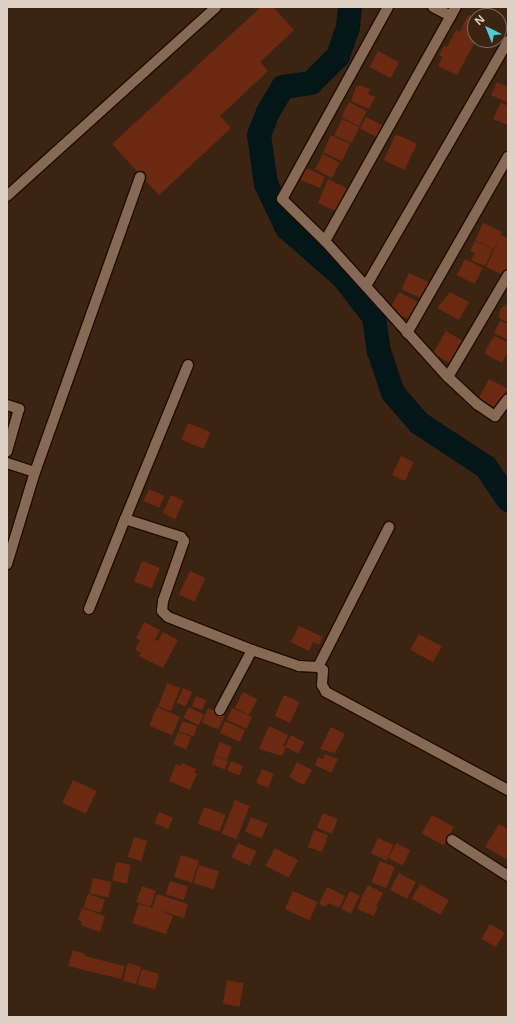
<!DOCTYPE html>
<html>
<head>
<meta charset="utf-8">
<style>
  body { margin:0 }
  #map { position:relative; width:515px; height:1024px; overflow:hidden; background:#3c2413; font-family:"Open Sans",sans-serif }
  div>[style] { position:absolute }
  .river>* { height:24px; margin:-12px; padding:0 12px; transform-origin:12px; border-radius:12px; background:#041618 }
  .building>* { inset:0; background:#6b2912; transform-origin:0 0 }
  .roads { filter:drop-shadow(1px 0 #220c00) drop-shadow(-1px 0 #220c00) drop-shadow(0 1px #220c00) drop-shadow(0 -1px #220c00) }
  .minor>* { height:10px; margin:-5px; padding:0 5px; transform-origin:5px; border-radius:5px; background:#866a56 }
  span { translate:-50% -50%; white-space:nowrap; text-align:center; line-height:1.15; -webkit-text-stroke:3.5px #3c2413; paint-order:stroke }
  .frame { position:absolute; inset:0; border:8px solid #dfd0c5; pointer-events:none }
  .north { position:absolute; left:467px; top:8px; width:40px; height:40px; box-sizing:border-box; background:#3c2413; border:1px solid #7d695a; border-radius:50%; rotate:317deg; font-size:11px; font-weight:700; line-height:16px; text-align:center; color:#dfd0c5 }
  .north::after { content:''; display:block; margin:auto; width:14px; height:18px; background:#52cbd8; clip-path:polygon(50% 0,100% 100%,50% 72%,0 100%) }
</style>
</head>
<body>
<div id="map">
  <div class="river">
    <div style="left:350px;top:7px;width:20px;rotate:96deg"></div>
    <div style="left:348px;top:27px;width:31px;rotate:109deg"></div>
    <div style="left:338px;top:56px;width:38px;rotate:135deg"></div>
    <div style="left:311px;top:83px;width:28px;rotate:172deg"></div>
    <div style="left:283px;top:87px;width:29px;rotate:121deg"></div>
    <div style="left:268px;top:112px;width:25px;rotate:111deg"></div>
    <div style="left:259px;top:135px;width:49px;rotate:81.9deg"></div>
    <div style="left:266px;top:184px;width:49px;rotate:64.5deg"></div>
    <div style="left:287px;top:228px;width:74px;rotate:41.2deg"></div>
    <div style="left:343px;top:277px;width:51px;rotate:52.2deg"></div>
    <div style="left:374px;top:317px;width:34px;rotate:82deg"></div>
    <div style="left:379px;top:351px;width:44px;rotate:71.6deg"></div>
    <div style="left:393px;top:393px;width:40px;rotate:49deg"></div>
    <div style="left:419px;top:423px;width:80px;rotate:33.3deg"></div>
    <div style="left:486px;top:467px;width:40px;rotate:56deg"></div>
  </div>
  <div class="building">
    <div style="clip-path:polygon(261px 7px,273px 7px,294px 30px,260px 62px,268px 71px,220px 116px,231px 128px,159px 195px,112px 144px)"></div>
    <div style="clip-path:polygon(468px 15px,475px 18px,476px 40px,457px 75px,438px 66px,443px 57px,439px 55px,444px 46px,447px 47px,456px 30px,460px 32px)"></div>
    <div style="left:378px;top:51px;width:24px;height:18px;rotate:28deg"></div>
    <div style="clip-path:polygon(497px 82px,508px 87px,508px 103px,491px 95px)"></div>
    <div style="clip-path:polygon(360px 85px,370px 89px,368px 94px,375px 97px,369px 109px,351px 101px,356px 87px)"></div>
    <div style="left:349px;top:102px;width:20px;height:17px;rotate:27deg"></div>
    <div style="clip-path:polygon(501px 102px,508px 106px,508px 125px,493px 119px)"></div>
    <div style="left:366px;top:117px;width:22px;height:13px;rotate:27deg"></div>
    <div style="left:342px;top:119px;width:19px;height:18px;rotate:25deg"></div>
    <div style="left:396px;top:134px;width:23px;height:29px;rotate:25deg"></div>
    <div style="left:331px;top:135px;width:21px;height:19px;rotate:25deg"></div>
    <div style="left:323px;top:154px;width:19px;height:17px;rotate:28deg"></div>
    <div style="clip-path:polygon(308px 169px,325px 177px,320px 188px,301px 180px,305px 170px)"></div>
    <div style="clip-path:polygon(328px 179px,350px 190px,338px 212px,318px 203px)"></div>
    <div style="left:483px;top:223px;width:21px;height:19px;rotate:25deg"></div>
    <div style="clip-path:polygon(501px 235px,508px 238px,508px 269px,505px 276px,486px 267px)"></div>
    <div style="clip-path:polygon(475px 241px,493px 249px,485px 266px,471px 260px,475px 253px,470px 251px)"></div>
    <div style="left:465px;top:259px;width:20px;height:18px;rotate:27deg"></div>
    <div style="left:409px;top:273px;width:23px;height:18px;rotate:25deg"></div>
    <div style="clip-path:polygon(399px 292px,420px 303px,411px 321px,395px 312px,396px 309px,391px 307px)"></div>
    <div style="clip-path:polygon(450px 292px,469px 302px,459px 320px,437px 308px)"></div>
    <div style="clip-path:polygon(508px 303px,508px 323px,499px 318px,500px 309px)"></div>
    <div style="clip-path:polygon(500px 321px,508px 324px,508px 340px,494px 333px)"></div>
    <div style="left:446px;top:331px;width:20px;height:26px;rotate:30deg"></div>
    <div style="clip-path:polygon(494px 336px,508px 342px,508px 351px,502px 363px,484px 353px)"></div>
    <div style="left:489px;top:379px;width:21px;height:22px;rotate:28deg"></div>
    <div style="left:188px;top:423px;width:24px;height:18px;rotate:22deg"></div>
    <div style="left:401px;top:456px;width:14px;height:21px;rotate:25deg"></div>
    <div style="left:149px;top:489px;width:17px;height:13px;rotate:24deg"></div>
    <div style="left:171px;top:495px;width:14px;height:20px;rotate:25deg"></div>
    <div style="left:142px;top:561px;width:19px;height:22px;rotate:21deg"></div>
    <div style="left:190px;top:571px;width:17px;height:26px;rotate:25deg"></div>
    <div style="clip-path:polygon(144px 622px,160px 630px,155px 640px,158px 641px,163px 632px,178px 640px,163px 668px,139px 656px,141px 653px,135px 650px,140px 640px,136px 638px)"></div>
    <div style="clip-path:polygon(299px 626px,323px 637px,319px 645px,313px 642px,309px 651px,291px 642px)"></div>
    <div style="left:419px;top:634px;width:26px;height:18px;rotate:29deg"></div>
    <div style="left:167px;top:683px;width:14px;height:25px;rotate:21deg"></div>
    <div style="left:183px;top:688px;width:10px;height:16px;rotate:24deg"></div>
    <div style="left:243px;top:692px;width:16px;height:18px;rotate:27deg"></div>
    <div style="left:284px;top:695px;width:17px;height:23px;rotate:24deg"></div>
    <div style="left:196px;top:696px;width:11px;height:11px;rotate:22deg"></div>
    <div style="left:157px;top:707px;width:25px;height:20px;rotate:23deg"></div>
    <div style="left:189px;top:707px;width:17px;height:12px;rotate:28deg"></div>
    <div style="left:208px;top:708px;width:18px;height:16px;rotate:22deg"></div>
    <div style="left:232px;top:708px;width:22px;height:13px;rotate:24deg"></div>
    <div style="left:182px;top:721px;width:16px;height:11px;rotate:18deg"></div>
    <div style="left:225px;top:721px;width:22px;height:13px;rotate:24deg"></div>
    <div style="clip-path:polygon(269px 726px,288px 735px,283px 746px,286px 747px,282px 756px,259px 749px)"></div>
    <div style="clip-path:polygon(331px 727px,345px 734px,335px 753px,320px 749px)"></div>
    <div style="left:178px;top:732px;width:14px;height:13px;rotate:21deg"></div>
    <div style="left:291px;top:735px;width:15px;height:13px;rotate:28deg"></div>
    <div style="left:220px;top:742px;width:13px;height:14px;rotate:23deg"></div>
    <div style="clip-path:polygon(325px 754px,338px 759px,331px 773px,315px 765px,318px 757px,323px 759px)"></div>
    <div style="left:215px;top:756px;width:14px;height:9px;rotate:21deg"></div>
    <div style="left:231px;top:761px;width:13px;height:10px;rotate:23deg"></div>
    <div style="left:297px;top:762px;width:17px;height:17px;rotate:28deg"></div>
    <div style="clip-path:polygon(182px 763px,196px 769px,194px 772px,197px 774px,190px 790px,169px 781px,176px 764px,181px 766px)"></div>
    <div style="left:262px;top:769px;width:13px;height:15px;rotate:23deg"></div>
    <div style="left:73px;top:780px;width:26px;height:25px;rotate:25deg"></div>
    <div style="left:235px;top:800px;width:16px;height:36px;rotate:22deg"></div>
    <div style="left:204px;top:807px;width:23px;height:18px;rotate:20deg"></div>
    <div style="left:159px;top:812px;width:15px;height:12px;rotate:23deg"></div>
    <div style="left:323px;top:813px;width:16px;height:16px;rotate:22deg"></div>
    <div style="left:432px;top:815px;width:25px;height:21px;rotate:29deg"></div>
    <div style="left:251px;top:817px;width:18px;height:16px;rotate:22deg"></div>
    <div style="clip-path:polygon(499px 824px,508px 829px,508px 860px,485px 847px)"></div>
    <div style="left:314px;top:830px;width:15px;height:18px;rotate:20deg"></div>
    <div style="left:134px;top:837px;width:14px;height:21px;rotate:17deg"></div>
    <div style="left:378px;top:838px;width:17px;height:17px;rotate:24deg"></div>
    <div style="left:238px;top:843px;width:20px;height:16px;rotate:24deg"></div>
    <div style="left:396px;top:843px;width:16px;height:17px;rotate:27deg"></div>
    <div style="left:275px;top:848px;width:26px;height:20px;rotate:28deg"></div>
    <div style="left:181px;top:855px;width:19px;height:23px;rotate:18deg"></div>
    <div style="left:380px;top:861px;width:16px;height:23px;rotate:22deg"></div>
    <div style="left:116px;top:862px;width:15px;height:19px;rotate:11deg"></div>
    <div style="left:199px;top:865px;width:21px;height:19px;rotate:17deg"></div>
    <div style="left:399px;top:873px;width:19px;height:19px;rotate:28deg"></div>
    <div style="left:93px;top:878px;width:19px;height:16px;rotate:12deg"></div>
    <div style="left:170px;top:881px;width:19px;height:14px;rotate:18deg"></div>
    <div style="left:420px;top:884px;width:33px;height:17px;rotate:29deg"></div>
    <div style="left:368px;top:885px;width:17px;height:16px;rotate:28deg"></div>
    <div style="left:142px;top:886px;width:15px;height:17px;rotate:20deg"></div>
    <div style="clip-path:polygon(327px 887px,345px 896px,339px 908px,328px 903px,326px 907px,319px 904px)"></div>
    <div style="left:293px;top:891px;width:27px;height:20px;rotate:24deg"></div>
    <div style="left:350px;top:891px;width:11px;height:20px;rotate:27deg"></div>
    <div style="left:88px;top:894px;width:18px;height:14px;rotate:19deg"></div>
    <div style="clip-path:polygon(157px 894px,188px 904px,184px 918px,159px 910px,173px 916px,166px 934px,132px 923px,139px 904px,152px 908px)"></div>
    <div style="left:361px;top:900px;width:18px;height:10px;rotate:22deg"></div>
    <div style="clip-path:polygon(82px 908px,105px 916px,100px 932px,81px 925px,82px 922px,78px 920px)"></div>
    <div style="left:490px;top:924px;width:17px;height:17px;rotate:31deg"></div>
    <div style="clip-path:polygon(73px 950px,85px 954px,84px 956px,125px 966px,121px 979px,68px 966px)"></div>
    <div style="left:128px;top:963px;width:14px;height:18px;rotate:17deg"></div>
    <div style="left:142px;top:969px;width:18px;height:16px;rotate:16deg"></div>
    <div style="left:227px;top:980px;width:17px;height:24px;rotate:10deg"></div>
  </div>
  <div class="roads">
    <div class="minor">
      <div style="left:388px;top:7px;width:219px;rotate:118.9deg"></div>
      <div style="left:282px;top:199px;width:60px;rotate:44.3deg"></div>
      <div style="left:325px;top:241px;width:183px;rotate:47.9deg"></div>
      <div style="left:448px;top:377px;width:40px;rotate:43deg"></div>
      <div style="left:477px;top:404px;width:22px;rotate:34deg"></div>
      <div style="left:495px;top:416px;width:21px;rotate:-53deg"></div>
      <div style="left:433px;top:7px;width:20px;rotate:27deg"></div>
      <div style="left:7px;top:196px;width:282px;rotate:-42.1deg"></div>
      <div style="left:325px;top:241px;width:268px;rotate:-60.8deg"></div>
      <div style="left:366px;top:286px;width:283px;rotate:-59.9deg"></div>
      <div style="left:407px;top:333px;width:203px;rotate:-60.2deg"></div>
      <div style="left:188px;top:365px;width:166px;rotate:112.2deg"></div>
      <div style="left:125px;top:519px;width:59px;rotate:17.8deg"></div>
      <div style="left:181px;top:537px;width:5px;rotate:53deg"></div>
      <div style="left:184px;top:541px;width:64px;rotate:109.3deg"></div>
      <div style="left:163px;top:601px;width:10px;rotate:96deg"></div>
      <div style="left:162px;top:611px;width:8px;rotate:45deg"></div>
      <div style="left:168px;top:617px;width:90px;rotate:21.4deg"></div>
      <div style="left:252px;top:650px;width:50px;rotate:18.8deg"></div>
      <div style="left:299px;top:666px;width:19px;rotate:3deg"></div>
      <div style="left:318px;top:667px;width:6px;rotate:31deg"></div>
      <div style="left:323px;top:670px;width:15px;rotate:94deg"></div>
      <div style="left:322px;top:685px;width:8px;rotate:60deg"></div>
      <div style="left:326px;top:692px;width:207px;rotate:28.3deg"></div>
      <div style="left:448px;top:377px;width:118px;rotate:-59.5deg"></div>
      <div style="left:7px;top:405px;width:13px;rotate:18deg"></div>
      <div style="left:19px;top:409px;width:44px;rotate:105.9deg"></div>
      <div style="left:7px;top:463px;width:29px;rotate:18deg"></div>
      <div style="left:7px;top:564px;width:96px;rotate:-73.1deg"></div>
      <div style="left:35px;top:472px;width:313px;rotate:-70.4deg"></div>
      <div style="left:89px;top:609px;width:97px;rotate:-68.2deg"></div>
      <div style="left:318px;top:667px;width:157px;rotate:-63.1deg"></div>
      <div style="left:220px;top:710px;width:68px;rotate:-61.9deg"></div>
      <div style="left:452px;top:840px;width:67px;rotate:32.7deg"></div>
    </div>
  </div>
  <div class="frame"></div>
  <div class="north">N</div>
</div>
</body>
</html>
